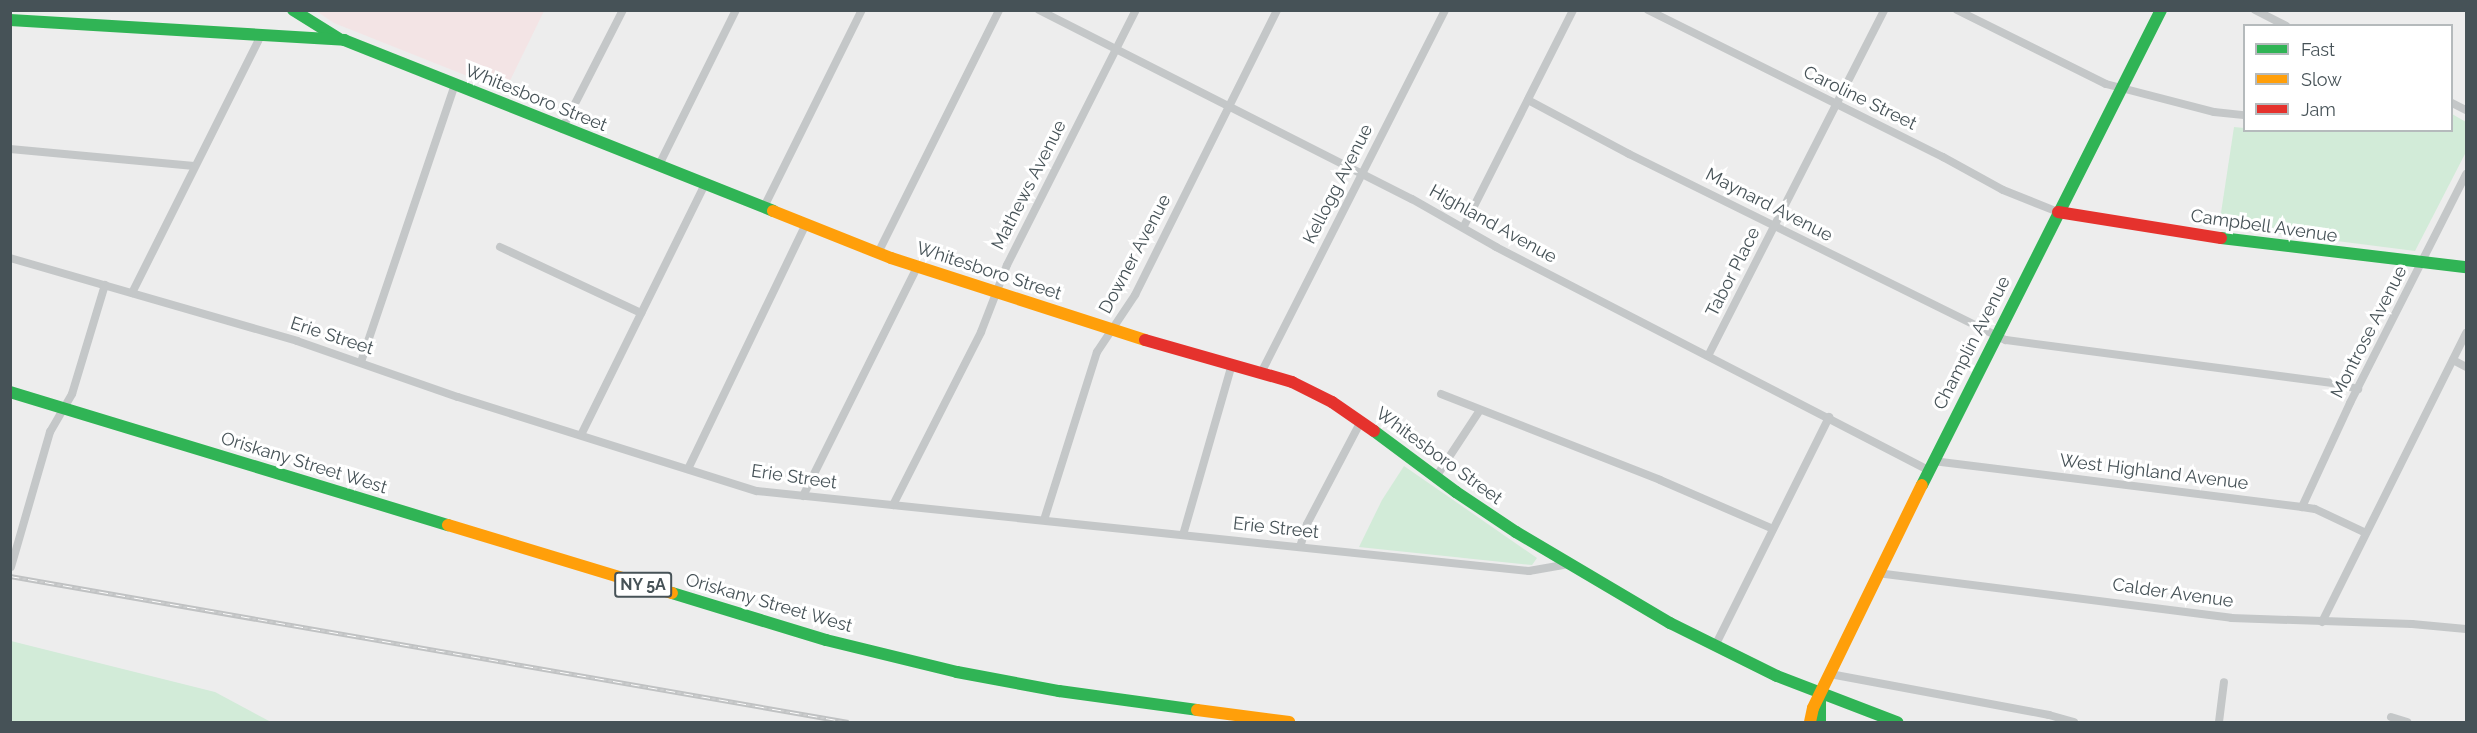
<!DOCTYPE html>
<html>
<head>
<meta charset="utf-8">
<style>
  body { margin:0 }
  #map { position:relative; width:2477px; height:733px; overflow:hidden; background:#ededed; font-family:Raleway,sans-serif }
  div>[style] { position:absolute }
  .medical>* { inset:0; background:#f3e4e5 }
  .green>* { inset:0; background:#d2ebd8 }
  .street>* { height:8px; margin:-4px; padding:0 4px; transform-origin:4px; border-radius:4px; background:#c4c7c8 }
  .fast>* { height:12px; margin:-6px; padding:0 6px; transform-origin:6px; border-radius:6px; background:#30b455 }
  .slow>* { height:12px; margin:-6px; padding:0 6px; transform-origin:6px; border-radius:6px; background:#ff9f0a }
  .jam>* { height:12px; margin:-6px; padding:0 6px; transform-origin:6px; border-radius:6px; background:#e5322d }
  .rail>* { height:5px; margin-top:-2.5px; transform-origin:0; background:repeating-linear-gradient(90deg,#fff 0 9px,#c0c2c3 0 18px); box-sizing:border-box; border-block:2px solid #c0c2c3 }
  span { translate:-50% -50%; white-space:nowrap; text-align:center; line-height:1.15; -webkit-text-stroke:6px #fff; paint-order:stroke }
  .shield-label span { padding:2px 4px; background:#fff; border:2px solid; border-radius:4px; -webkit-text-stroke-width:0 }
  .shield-label { font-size:16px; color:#465257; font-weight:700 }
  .street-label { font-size:18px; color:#465257 }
  .frame { position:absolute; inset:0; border:12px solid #465257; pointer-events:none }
  .legend { position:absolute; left:2243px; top:24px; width:210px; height:108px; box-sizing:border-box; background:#fff; border:2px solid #b5babc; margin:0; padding:8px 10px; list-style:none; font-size:18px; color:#465257 }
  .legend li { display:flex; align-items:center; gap:12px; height:30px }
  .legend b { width:30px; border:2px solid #b5babc }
</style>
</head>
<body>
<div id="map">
  <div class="medical">
    <div style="clip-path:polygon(316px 11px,544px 11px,505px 91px,334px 23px)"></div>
  </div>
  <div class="green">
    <div style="clip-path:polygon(2452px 114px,2466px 122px,2466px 152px,2415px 251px,2219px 226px,2234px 127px,2244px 128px,2244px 130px,2452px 130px)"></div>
    <div style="clip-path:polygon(1404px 466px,1537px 558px,1532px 565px,1359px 547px,1382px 500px)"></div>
    <div style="clip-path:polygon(11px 641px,215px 692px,271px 722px,11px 722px)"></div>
  </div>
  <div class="street">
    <div style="left:1039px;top:10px;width:418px;rotate:26.9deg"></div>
    <div style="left:1412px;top:199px;width:97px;rotate:29.7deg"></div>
    <div style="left:1496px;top:247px;width:486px;rotate:27.3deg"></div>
    <div style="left:1648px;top:10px;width:330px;rotate:26.5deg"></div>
    <div style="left:1943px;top:157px;width:68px;rotate:28.8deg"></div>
    <div style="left:2003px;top:190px;width:59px;rotate:21.8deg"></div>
    <div style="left:1957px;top:10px;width:166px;rotate:26.4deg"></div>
    <div style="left:2106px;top:84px;width:112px;rotate:14.5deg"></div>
    <div style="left:2214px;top:112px;width:30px;rotate:6deg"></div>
    <div style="left:2255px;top:10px;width:35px;rotate:27deg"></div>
    <div style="left:1528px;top:100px;width:115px;rotate:28.1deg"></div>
    <div style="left:1629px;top:154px;width:420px;rotate:26.3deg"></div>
    <div style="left:2006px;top:340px;width:337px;rotate:7.5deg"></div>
    <div style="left:2340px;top:384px;width:19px;rotate:16deg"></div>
    <div style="left:2452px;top:103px;width:16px;rotate:27deg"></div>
    <div style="left:562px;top:129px;width:134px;rotate:-62.9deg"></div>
    <div style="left:10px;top:149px;width:185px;rotate:5.3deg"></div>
    <div style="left:659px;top:165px;width:173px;rotate:-63.6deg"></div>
    <div style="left:764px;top:207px;width:220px;rotate:-63.6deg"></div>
    <div style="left:1464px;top:226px;width:242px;rotate:-63.2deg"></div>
    <div style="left:500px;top:247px;width:156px;rotate:25.1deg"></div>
    <div style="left:878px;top:253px;width:271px;rotate:-63.5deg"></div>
    <div style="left:10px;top:258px;width:299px;rotate:16.1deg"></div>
    <div style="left:297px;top:341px;width:170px;rotate:19.2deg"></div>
    <div style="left:458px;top:397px;width:313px;rotate:17.5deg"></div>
    <div style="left:757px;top:491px;width:776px;rotate:5.92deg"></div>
    <div style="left:1529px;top:571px;width:39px;rotate:-10deg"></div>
    <div style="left:132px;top:293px;width:286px;rotate:-63.4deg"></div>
    <div style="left:1708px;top:356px;width:388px;rotate:-63deg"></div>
    <div style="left:2453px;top:360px;width:15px;rotate:28deg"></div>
    <div style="left:361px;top:362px;width:293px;rotate:-71.3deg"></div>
    <div style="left:1261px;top:373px;width:407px;rotate:-63.1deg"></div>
    <div style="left:1441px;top:394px;width:235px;rotate:21.4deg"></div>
    <div style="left:1660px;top:480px;width:123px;rotate:23.4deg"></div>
    <div style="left:581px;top:435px;width:280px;rotate:-63.7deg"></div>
    <div style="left:1933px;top:461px;width:372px;rotate:7.1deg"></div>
    <div style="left:2302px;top:507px;width:13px;rotate:9deg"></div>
    <div style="left:2315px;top:509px;width:56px;rotate:25.2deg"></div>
    <div style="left:688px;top:469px;width:272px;rotate:-64.3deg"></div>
    <div style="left:1436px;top:477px;width:80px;rotate:-56.7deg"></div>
    <div style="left:803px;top:496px;width:256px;rotate:-63.5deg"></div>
    <div style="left:893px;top:505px;width:194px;rotate:-63deg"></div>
    <div style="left:981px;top:332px;width:72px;rotate:-68.8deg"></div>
    <div style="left:1007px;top:265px;width:286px;rotate:-63.2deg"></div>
    <div style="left:2302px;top:507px;width:115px;rotate:-65.2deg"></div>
    <div style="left:2350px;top:403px;width:257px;rotate:-63.1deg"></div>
    <div style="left:1044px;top:520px;width:176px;rotate:-72.5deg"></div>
    <div style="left:1097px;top:352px;width:69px;rotate:-56.3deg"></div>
    <div style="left:1135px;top:295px;width:318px;rotate:-63.5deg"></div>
    <div style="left:1183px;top:535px;width:178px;rotate:-74deg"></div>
    <div style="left:1300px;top:547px;width:24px;rotate:-73deg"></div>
    <div style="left:1307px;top:524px;width:116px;rotate:-62.3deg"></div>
    <div style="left:11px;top:567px;width:141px;rotate:-73.9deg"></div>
    <div style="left:50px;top:432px;width:44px;rotate:-59.9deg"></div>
    <div style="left:72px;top:394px;width:114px;rotate:-73.2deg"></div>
    <div style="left:1877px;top:573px;width:357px;rotate:7.2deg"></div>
    <div style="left:2231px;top:618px;width:181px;rotate:1.9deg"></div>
    <div style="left:2412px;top:624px;width:54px;rotate:5.3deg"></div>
    <div style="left:2322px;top:622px;width:323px;rotate:-63.5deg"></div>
    <div style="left:1715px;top:646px;width:256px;rotate:-63.5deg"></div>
    <div style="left:1830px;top:674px;width:223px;rotate:10.6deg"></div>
    <div style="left:2049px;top:715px;width:26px;rotate:16deg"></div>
    <div style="left:2391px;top:717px;width:17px;rotate:17deg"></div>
    <div style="left:2219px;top:722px;width:40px;rotate:-82.9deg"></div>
  </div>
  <div class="fast">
    <div style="left:293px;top:10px;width:53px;rotate:31.9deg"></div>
    <div style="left:10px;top:20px;width:335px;rotate:3.4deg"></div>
    <div style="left:344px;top:40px;width:462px;rotate:21.7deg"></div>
    <div style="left:2221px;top:238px;width:247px;rotate:6.8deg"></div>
    <div style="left:10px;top:392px;width:458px;rotate:16.9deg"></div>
    <div style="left:1374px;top:431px;width:102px;rotate:36.6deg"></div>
    <div style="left:1456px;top:492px;width:72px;rotate:33.7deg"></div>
    <div style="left:1516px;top:532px;width:179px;rotate:30.6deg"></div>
    <div style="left:1670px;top:623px;width:119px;rotate:26.4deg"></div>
    <div style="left:1777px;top:676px;width:129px;rotate:21deg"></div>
    <div style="left:1922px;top:485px;width:532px;rotate:-63.29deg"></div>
    <div style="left:672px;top:593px;width:161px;rotate:17deg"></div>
    <div style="left:826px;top:640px;width:135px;rotate:13.7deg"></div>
    <div style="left:957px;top:672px;width:104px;rotate:10.6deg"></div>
    <div style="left:1059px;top:691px;width:139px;rotate:7.8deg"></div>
    <div style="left:1820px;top:695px;width:27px;rotate:90deg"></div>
  </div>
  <div class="slow">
    <div style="left:773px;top:211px;width:127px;rotate:21.7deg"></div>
    <div style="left:891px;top:258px;width:267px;rotate:17.9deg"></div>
    <div style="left:448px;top:525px;width:234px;rotate:16.9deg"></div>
    <div style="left:1197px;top:710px;width:93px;rotate:7.4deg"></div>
    <div style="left:1810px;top:722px;width:14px;rotate:-78deg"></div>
    <div style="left:1813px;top:708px;width:248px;rotate:-64deg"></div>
  </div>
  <div class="jam">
    <div style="left:2058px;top:212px;width:165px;rotate:9.1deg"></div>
    <div style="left:1145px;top:340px;width:153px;rotate:15.9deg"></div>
    <div style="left:1292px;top:382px;width:45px;rotate:26.6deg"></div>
    <div style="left:1332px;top:402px;width:51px;rotate:34.6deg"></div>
  </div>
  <div class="rail">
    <div style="left:10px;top:576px;width:851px;rotate:9.88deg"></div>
  </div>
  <div class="shield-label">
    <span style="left:643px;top:585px">NY 5A</span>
  </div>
  <div class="street-label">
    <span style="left:536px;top:98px;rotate:22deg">Whitesboro Street</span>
    <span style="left:1860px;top:98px;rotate:26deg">Caroline Street</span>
    <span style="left:1338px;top:184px;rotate:-63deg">Kellogg Avenue</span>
    <span style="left:1029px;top:185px;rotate:-63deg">Mathews Avenue</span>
    <span style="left:1769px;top:205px;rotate:27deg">Maynard Avenue</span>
    <span style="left:1493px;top:224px;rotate:29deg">Highland Avenue</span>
    <span style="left:2264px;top:226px;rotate:8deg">Campbell Avenue</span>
    <span style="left:1135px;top:254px;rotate:-62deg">Downer Avenue</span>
    <span style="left:989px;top:271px;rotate:18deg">Whitesboro Street</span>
    <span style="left:1733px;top:272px;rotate:-63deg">Tabor Place</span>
    <span style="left:2369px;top:332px;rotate:-63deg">Montrose Avenue</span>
    <span style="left:332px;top:336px;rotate:18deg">Erie Street</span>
    <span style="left:1972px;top:343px;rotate:-63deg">Champlin Avenue</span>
    <span style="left:1439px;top:456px;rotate:36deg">Whitesboro Street</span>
    <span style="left:304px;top:463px;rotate:17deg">Oriskany Street West</span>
    <span style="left:2154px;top:472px;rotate:7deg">West Highland Avenue</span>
    <span style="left:794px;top:477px;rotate:8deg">Erie Street</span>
    <span style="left:1276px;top:528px;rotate:6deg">Erie Street</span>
    <span style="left:2173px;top:593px;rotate:8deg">Calder Avenue</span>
    <span style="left:769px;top:603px;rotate:16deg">Oriskany Street West</span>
  </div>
  <div class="frame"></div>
  <ul class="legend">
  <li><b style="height:8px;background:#30b455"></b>Fast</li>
  <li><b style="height:8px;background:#ff9f0a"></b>Slow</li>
  <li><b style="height:8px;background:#e5322d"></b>Jam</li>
  </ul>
</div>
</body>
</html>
